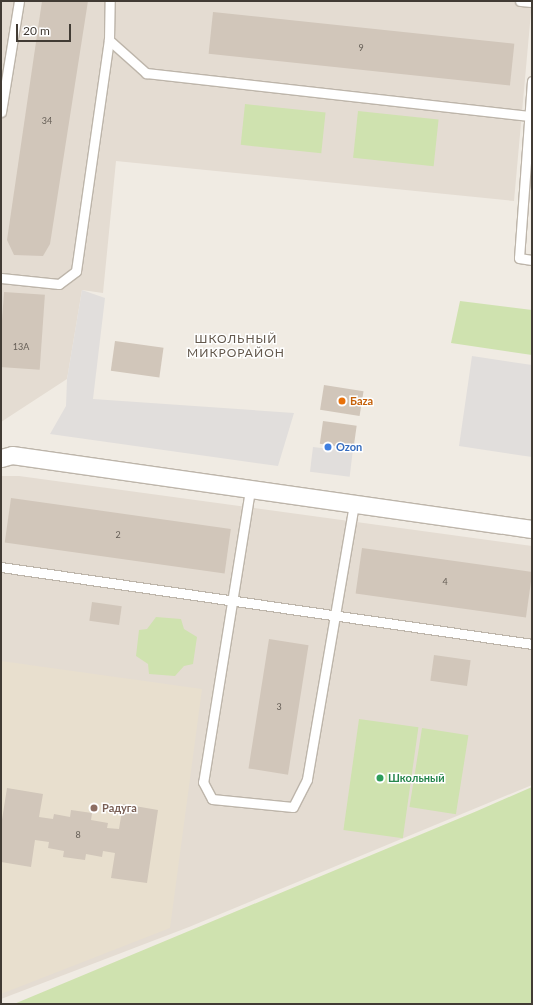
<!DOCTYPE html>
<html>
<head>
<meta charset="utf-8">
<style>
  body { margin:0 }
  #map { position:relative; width:533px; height:1005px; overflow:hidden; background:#f0ebe3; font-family:Lato,sans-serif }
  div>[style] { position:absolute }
  .residential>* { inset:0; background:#e4dcd2 }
  .education>* { inset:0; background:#e8dfce }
  .green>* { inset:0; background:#cfe2af; transform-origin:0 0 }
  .parking>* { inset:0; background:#e1dedc; transform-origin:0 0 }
  .building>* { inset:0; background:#d1c6ba; transform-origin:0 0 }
  .roads { filter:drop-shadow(1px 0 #bdb5aa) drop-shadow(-1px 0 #bdb5aa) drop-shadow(0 1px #bdb5aa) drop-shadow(0 -1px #bdb5aa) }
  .service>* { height:9px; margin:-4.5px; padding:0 4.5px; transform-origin:4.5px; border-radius:4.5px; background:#fff }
  .minor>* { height:17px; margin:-8.5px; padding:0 8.5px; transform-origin:8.5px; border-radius:8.5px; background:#fff }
  .dots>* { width:11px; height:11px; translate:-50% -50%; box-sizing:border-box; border:2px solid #fff; border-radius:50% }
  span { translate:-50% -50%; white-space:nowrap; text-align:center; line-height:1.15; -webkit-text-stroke:3px #fff; paint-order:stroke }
  .number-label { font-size:9px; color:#655e56 }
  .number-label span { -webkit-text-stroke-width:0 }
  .food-label { font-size:11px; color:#c56008; font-weight:700 }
  .left { translate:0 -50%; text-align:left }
  .shop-label { font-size:11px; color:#366cbe; font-weight:700 }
  .leisure-label { font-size:11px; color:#27864d; font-weight:700 }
  .education-label { font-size:11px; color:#785e54; font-weight:700 }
  .neighbourhood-label { font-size:12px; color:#63584c; letter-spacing:1px }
  .frame { position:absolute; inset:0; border:2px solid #413b34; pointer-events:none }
  .scale { position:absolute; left:16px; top:24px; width:55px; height:18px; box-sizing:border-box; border:2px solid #413b34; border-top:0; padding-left:5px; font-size:12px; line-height:14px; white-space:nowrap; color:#413b34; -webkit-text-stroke:3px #fff; paint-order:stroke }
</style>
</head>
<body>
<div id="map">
  <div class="residential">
    <div style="clip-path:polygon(1px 1px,532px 1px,514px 201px,116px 161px,103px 293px,82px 290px,67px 379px,1px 422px)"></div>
    <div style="clip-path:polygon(1px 476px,19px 476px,532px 546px,532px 785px,189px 927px,1px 999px)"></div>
  </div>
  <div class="education">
    <div style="clip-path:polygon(1px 661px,202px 689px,170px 928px,1px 994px)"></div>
  </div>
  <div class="green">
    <div style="left:245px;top:104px;width:81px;height:41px;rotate:6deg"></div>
    <div style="left:358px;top:111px;width:81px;height:47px;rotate:6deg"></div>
    <div style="clip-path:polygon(460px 301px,532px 310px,532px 355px,451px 343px)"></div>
    <div style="clip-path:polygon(156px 617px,181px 619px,184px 629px,197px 637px,193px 664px,184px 666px,175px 676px,149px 674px,148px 664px,136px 656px,139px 630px,147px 629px)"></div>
    <div style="left:359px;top:719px;width:60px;height:112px;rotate:8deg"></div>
    <div style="left:422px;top:728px;width:47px;height:80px;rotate:9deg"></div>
    <div style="clip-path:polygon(532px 787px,532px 1004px,14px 1004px,477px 811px)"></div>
  </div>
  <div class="parking">
    <div style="clip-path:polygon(82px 290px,105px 298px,93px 399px,294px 413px,278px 466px,50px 434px,66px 406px,67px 379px)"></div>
    <div style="clip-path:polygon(472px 356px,532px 365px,532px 457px,459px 446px)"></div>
    <div style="left:313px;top:447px;width:40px;height:25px;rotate:7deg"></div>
  </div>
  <div class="building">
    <div style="clip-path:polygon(42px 1px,88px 1px,50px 244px,43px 256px,14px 255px,7px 240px)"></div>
    <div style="left:213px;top:12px;width:303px;height:42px;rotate:6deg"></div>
    <div style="left:4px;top:292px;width:41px;height:75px;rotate:4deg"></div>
    <div style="left:115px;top:341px;width:49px;height:30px;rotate:8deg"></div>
    <div style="left:324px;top:385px;width:40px;height:25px;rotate:9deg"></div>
    <div style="left:323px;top:421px;width:34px;height:23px;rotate:8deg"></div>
    <div style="left:11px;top:498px;width:222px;height:45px;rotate:8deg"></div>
    <div style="left:362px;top:548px;width:172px;height:46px;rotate:8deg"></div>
    <div style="left:92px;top:602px;width:30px;height:19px;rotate:8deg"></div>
    <div style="left:269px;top:639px;width:40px;height:131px;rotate:9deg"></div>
    <div style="left:434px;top:655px;width:37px;height:26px;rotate:8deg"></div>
    <div style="clip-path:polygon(7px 788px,43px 794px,39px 817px,53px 819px,54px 814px,70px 817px,71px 810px,92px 813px,91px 820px,108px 823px,107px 828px,119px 829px,123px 804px,158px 810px,147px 883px,111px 878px,115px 853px,103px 851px,102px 857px,86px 854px,85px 860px,63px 857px,64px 851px,48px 848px,49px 842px,35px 840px,31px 867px,1px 862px,1px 826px)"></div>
  </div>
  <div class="roads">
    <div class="service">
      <div style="left:520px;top:1px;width:12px;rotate:5deg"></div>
      <div style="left:109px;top:40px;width:50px;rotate:41.7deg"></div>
      <div style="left:146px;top:73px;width:388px;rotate:6.4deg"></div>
      <div style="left:532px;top:81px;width:177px;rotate:94.2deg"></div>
      <div style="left:519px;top:258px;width:13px;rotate:9deg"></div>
      <div style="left:1px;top:112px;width:112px;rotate:-80.8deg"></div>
      <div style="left:1px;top:278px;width:58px;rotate:5.9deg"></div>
      <div style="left:59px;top:284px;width:21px;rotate:-37deg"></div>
      <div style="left:76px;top:271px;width:233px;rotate:-81.9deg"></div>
      <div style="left:109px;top:40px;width:39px;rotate:-89deg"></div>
      <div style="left:250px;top:490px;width:296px;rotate:99.1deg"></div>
      <div style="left:203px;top:782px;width:19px;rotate:62deg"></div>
      <div style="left:212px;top:799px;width:81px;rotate:5.6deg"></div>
      <div style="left:293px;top:807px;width:31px;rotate:-63deg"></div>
      <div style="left:307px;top:779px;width:279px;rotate:-80.3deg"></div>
      <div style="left:1px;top:567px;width:537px;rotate:8.25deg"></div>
    </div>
    <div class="minor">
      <div style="left:1px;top:458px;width:11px;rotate:-15deg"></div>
      <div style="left:12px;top:455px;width:525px;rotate:8.1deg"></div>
    </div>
  </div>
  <div class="dots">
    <div style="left:342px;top:401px;background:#e8710a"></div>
    <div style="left:328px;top:447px;background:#3f7fe0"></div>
    <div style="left:380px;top:778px;background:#2e9e5b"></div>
    <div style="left:94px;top:808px;background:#8d6e63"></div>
  </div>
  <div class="number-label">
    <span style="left:361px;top:48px">9</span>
    <span style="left:47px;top:121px">34</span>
    <span style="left:21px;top:347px">13А</span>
    <span style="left:118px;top:535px">2</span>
    <span style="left:445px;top:582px">4</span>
    <span style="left:279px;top:707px">3</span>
    <span style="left:78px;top:835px">8</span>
  </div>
  <div class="food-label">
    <span class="left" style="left:350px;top:401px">Баza</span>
  </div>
  <div class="shop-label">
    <span class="left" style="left:336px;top:447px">Ozon</span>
  </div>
  <div class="leisure-label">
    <span class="left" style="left:388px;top:778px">Школьный</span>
  </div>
  <div class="education-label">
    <span class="left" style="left:102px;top:808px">Радуга</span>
  </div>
  <div class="neighbourhood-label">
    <span style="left:236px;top:346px">ШКОЛЬНЫЙ<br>МИКРОРАЙОН</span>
  </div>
  <div class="frame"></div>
  <div class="scale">20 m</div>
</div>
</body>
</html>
